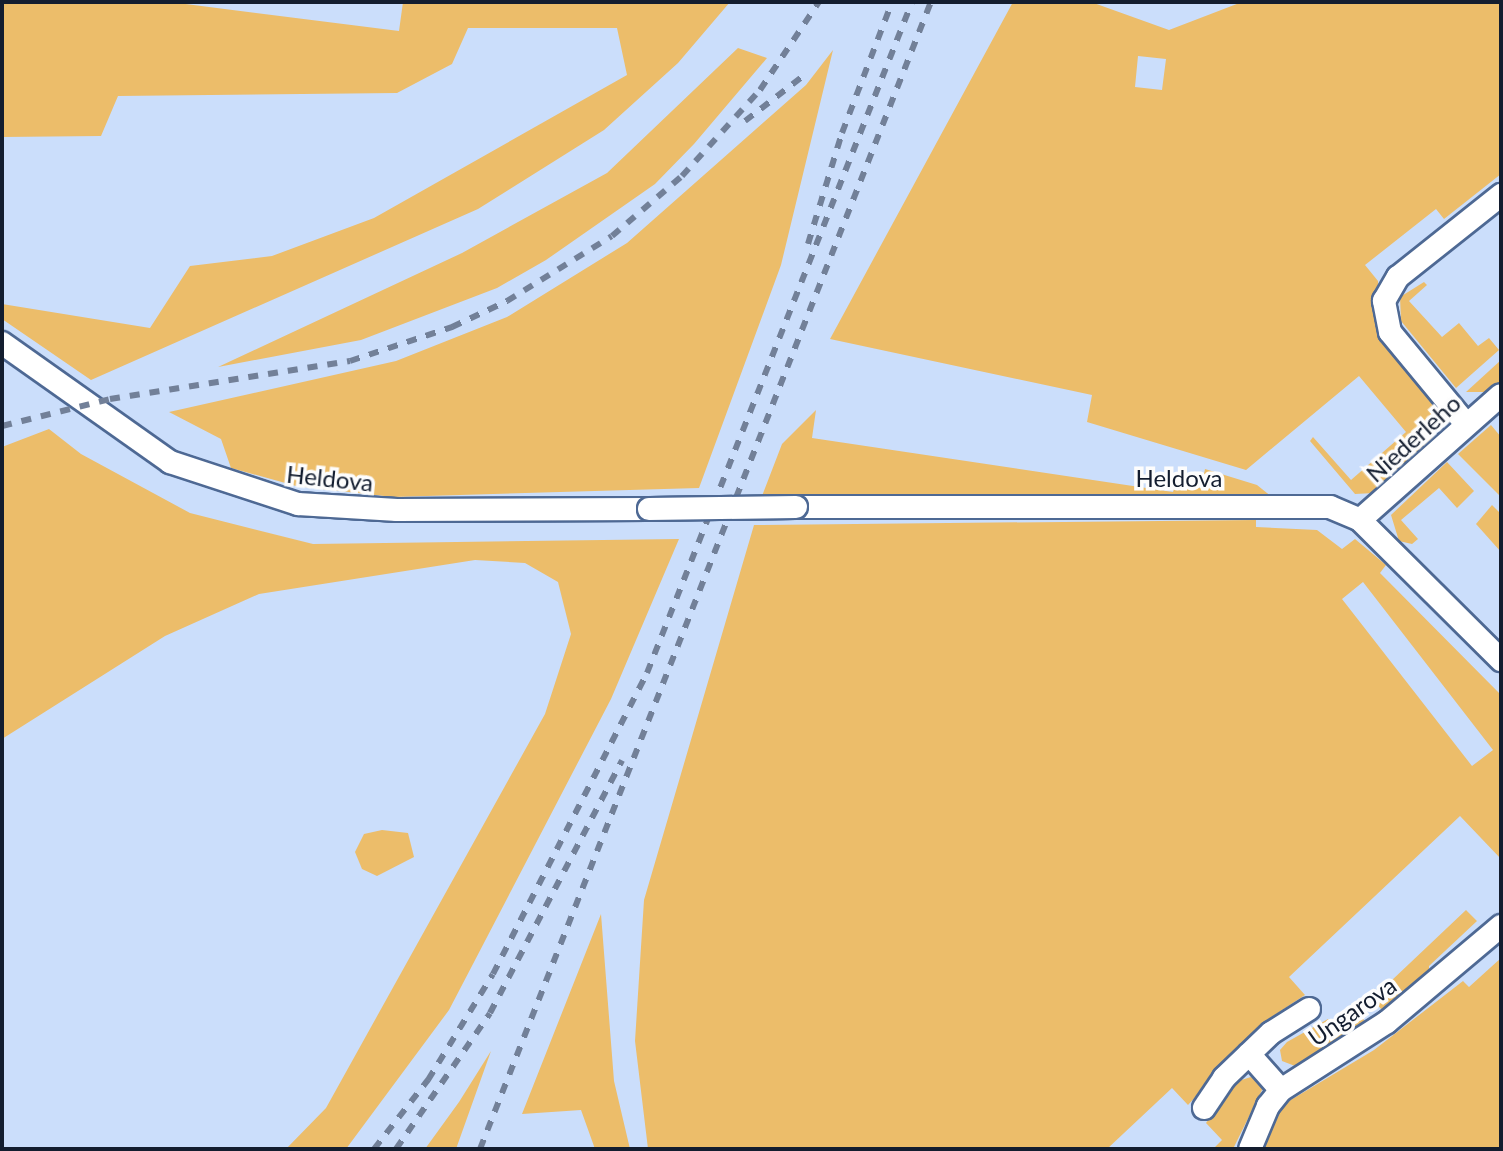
<!DOCTYPE html>
<html>
<head>
<meta charset="utf-8">
<style>
  body { margin:0 }
  #map { position:relative; width:1503px; height:1151px; overflow:hidden; background:#cbdefb; font-family:Lato,sans-serif }
  div>[style] { position:absolute }
  .green>* { inset:0; background:#ecbd6a }
  .roads { filter:drop-shadow(2px 0 #4e6994) drop-shadow(-2px 0 #4e6994) drop-shadow(0 2px #4e6994) drop-shadow(0 -2px #4e6994) }
  .street>* { height:22px; margin:-11px; padding:0 11px; transform-origin:11px; border-radius:11px; background:#fff }
  .rail>* { height:6px; margin-top:-3px; transform-origin:0; background:repeating-linear-gradient(90deg,#728098 0 10px,transparent 0 20px) }
  .bridges { filter:drop-shadow(2px 0 #4e6994) drop-shadow(-2px 0 #4e6994) drop-shadow(0 2px #4e6994) drop-shadow(0 -2px #4e6994) }
  .street-bridge>* { height:22px; margin:-11px; padding:0 11px; transform-origin:11px; border-radius:11px; background:#fff }
  span { translate:-50% -50%; white-space:nowrap; text-align:center; line-height:1.15; -webkit-text-stroke:7px #fdfdfd; paint-order:stroke }
  .street-label { font-size:24px; color:#131d2f }
  .frame { position:absolute; inset:0; border:4px solid #131d2f; pointer-events:none }
</style>
</head>
<body>
<div id="map">
  <div class="green">
    <div style="clip-path:polygon(2px 2px,170px 2px,399px 31px,403px 2px,730px 2px,678px 63px,604px 130px,478px 209px,91px 380px,2px 319px,2px 304px,150px 328px,190px 266px,272px 256px,374px 218px,627px 75px,617px 28px,468px 28px,452px 64px,397px 93px,118px 96px,101px 136px,2px 137px)"></div>
    <div style="clip-path:polygon(evenodd,1013px 2px,1091px 2px,1169px 30px,1242px 2px,1501px 2px,1501px 174px,1444px 219px,1436px 209px,1365px 265px,1378px 281px,1380px 336px,1433px 404px,1438px 420px,1429px 447px,1374px 493px,1355px 494px,1310px 441px,1313px 437px,1351px 480px,1406px 432px,1359px 376px,1246px 470px,1087px 422px,1092px 395px,830px 339px,1013px 2px,1138px 56px,1166px 59px,1162px 90px,1135px 87px,1138px 56px)"></div>
    <div style="clip-path:polygon(738px 48px,767px 58px,694px 144px,655px 184px,546px 260px,497px 288px,361px 340px,218px 367px,462px 253px,607px 173px)"></div>
    <div style="clip-path:polygon(833px 50px,781px 265px,699px 488px,393px 497px,296px 486px,231px 468px,221px 439px,169px 412px,396px 361px,507px 317px,627px 243px,806px 85px)"></div>
    <div style="clip-path:polygon(1424px 282px,1427px 285px,1409px 301px,1442px 337px,1459px 323px,1478px 346px,1489px 338px,1499px 350px,1456px 388px,1401px 321px,1400px 297px)"></div>
    <div style="clip-path:polygon(1501px 360px,1501px 384px,1484px 392px,1466px 392px)"></div>
    <div style="clip-path:polygon(816px 410px,812px 438px,1173px 492px,1175px 484px,1201px 488px,1205px 469px,1257px 485px,1272px 497px,762px 496px,782px 444px)"></div>
    <div style="clip-path:polygon(1491px 425px,1501px 437px,1501px 497px,1458px 454px)"></div>
    <div style="clip-path:polygon(49px 429px,81px 454px,190px 513px,313px 544px,679px 539px,611px 699px,449px 1010px,346px 1149px,286px 1149px,326px 1108px,545px 714px,571px 634px,558px 582px,525px 563px,475px 560px,259px 594px,165px 636px,2px 739px,2px 447px)"></div>
    <div style="clip-path:polygon(1447px 462px,1474px 491px,1457px 508px,1439px 488px,1401px 520px,1418px 539px,1412px 544px,1399px 541px,1391px 515px)"></div>
    <div style="clip-path:polygon(1492px 505px,1501px 514px,1501px 552px,1476px 524px)"></div>
    <div style="clip-path:polygon(evenodd,1256px 520px,1256px 527px,1317px 530px,1342px 549px,1355px 539px,1386px 565px,1380px 573px,1501px 695px,1501px 859px,1460px 816px,1289px 977px,1305px 995px,1264px 1022px,1188px 1105px,1172px 1088px,1107px 1149px,648px 1149px,635px 1041px,644px 900px,754px 525px,1256px 520px,1363px 582px,1493px 750px,1472px 766px,1342px 599px,1363px 582px)"></div>
    <div style="clip-path:polygon(382px 830px,408px 833px,414px 857px,377px 876px,362px 869px,355px 852px,364px 834px)"></div>
    <div style="clip-path:polygon(1466px 910px,1477px 921px,1429px 966px,1429px 973px,1382px 1010px,1372px 999px)"></div>
    <div style="clip-path:polygon(601px 914px,614px 1081px,630px 1149px,595px 1149px,581px 1110px,522px 1114px)"></div>
    <div style="clip-path:polygon(1501px 958px,1501px 1149px,1262px 1149px,1284px 1104px,1374px 1050px,1463px 981px,1469px 987px)"></div>
    <div style="clip-path:polygon(1357px 1013px,1365px 1021px,1295px 1066px,1282px 1061px,1280px 1050px,1287px 1042px,1328px 1019px,1339px 1030px)"></div>
    <div style="clip-path:polygon(491px 1051px,456px 1149px,425px 1149px,459px 1102px)"></div>
    <div style="clip-path:polygon(1251px 1077px,1263px 1088px,1233px 1149px,1213px 1149px,1222px 1140px,1206px 1123px,1235px 1082px)"></div>
  </div>
  <div class="roads">
    <div class="street">
      <div style="left:2px;top:343px;width:206px;rotate:35.3deg"></div>
      <div style="left:170px;top:462px;width:135px;rotate:18.2deg"></div>
      <div style="left:298px;top:504px;width:99px;rotate:3.5deg"></div>
      <div style="left:397px;top:510px;width:252px;rotate:-0.2deg"></div>
      <div style="left:1466px;top:424px;width:119px;rotate:-129.6deg"></div>
      <div style="left:1390px;top:332px;width:32px;rotate:-101deg"></div>
      <div style="left:1384px;top:301px;width:28px;rotate:-60deg"></div>
      <div style="left:1398px;top:277px;width:132px;rotate:-38.5deg"></div>
      <div style="left:796px;top:507px;width:534px"></div>
      <div style="left:1330px;top:507px;width:33px;rotate:23deg"></div>
      <div style="left:1360px;top:520px;width:199px;rotate:44.8deg"></div>
      <div style="left:1360px;top:520px;width:188px;rotate:-41.6deg"></div>
      <div style="left:1249px;top:1054px;width:48px;rotate:48.4deg"></div>
      <div style="left:1204px;top:1108px;width:36px;rotate:-56deg"></div>
      <div style="left:1224px;top:1078px;width:65px;rotate:-43.8deg"></div>
      <div style="left:1271px;top:1033px;width:45px;rotate:-32.3deg"></div>
      <div style="left:1250px;top:1149px;width:47px;rotate:-67.3deg"></div>
      <div style="left:1268px;top:1106px;width:21px;rotate:-51deg"></div>
      <div style="left:1281px;top:1090px;width:126px;rotate:-32.7deg"></div>
      <div style="left:1387px;top:1022px;width:149px;rotate:-40.1deg"></div>
    </div>
  </div>
  <div class="rail">
    <div style="left:745px;top:121px;width:72px;rotate:-37.7deg"></div>
    <div style="left:808px;top:244px;width:116px;rotate:-73deg"></div>
    <div style="left:842px;top:133px;width:140px;rotate:-69.1deg"></div>
    <div style="left:2px;top:426px;width:111px;rotate:-14deg"></div>
    <div style="left:110px;top:399px;width:243px;rotate:-9deg"></div>
    <div style="left:350px;top:361px;width:108px;rotate:-18.4deg"></div>
    <div style="left:452px;top:327px;width:61px;rotate:-25.3deg"></div>
    <div style="left:507px;top:301px;width:123px;rotate:-31.8deg"></div>
    <div style="left:612px;top:236px;width:92px;rotate:-40.6deg"></div>
    <div style="left:682px;top:176px;width:116px;rotate:-47.8deg"></div>
    <div style="left:760px;top:90px;width:106px;rotate:-56.2deg"></div>
    <div style="left:374px;top:1149px;width:88px;rotate:-52deg"></div>
    <div style="left:428px;top:1080px;width:124px;rotate:-58.5deg"></div>
    <div style="left:493px;top:974px;width:338px;rotate:-62.9deg"></div>
    <div style="left:647px;top:673px;width:721px;rotate:-68.45deg"></div>
    <div style="left:396px;top:1149px;width:165px;rotate:-55.3deg"></div>
    <div style="left:490px;top:1013px;width:285px;rotate:-62.4deg"></div>
    <div style="left:480px;top:1149px;width:1232px;rotate:-68.54deg"></div>
  </div>
  <div class="bridges">
    <div class="street-bridge">
      <div style="left:649px;top:509px;width:147px;rotate:-0.8deg"></div>
    </div>
  </div>
  <div class="street-label">
    <span style="left:1413px;top:438px;rotate:-42deg">Niederleho</span>
    <span style="left:330px;top:478px;rotate:6deg">Heldova</span>
    <span style="left:1179px;top:478px">Heldova</span>
    <span style="left:1352px;top:1011px;rotate:-35deg">Ungarova</span>
  </div>
  <div class="frame"></div>
</div>
</body>
</html>
